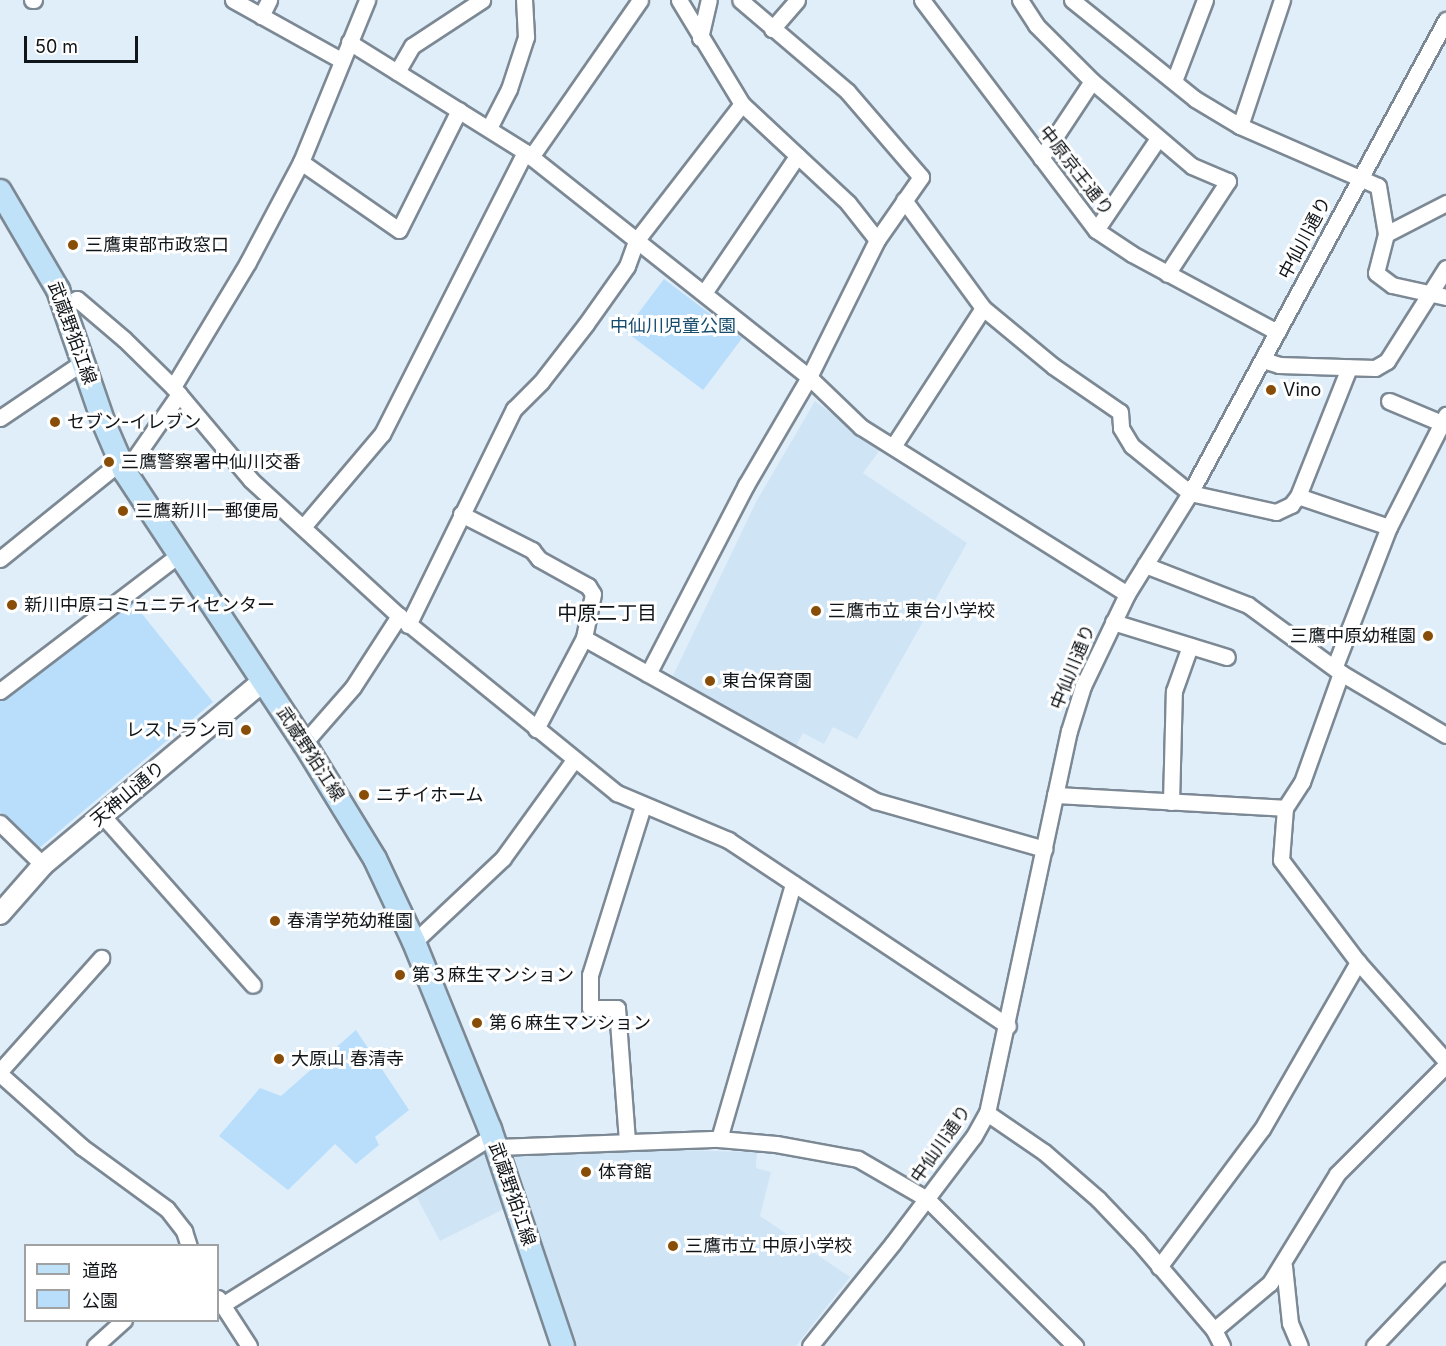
<!DOCTYPE html>
<html>
<head>
<meta charset="utf-8">
<style>
  body { margin:0 }
  #map { position:relative; width:1446px; height:1346px; overflow:hidden; background:#e0eefa; font-family:Inter,"Noto Sans JP",sans-serif }
  div>[style] { position:absolute }
  .built>* { inset:0; background:#cfe4f5 }
  .green>* { inset:0; background:#b8defc; transform-origin:0 0 }
  .roads { filter:drop-shadow(2px 0 #7c8994) drop-shadow(-2px 0 #7c8994) drop-shadow(0 2px #7c8994) drop-shadow(0 -2px #7c8994) }
  .minor>* { height:15px; margin:-7.5px; padding:0 7.5px; transform-origin:7.5px; border-radius:7.5px; background:#fff }
  .tertiary>* { height:20px; margin:-10px; padding:0 10px; transform-origin:10px; border-radius:10px; background:#fff }
  .secondary>* { height:22px; margin:-11px; padding:0 11px; transform-origin:11px; border-radius:11px; background:#c0e2f8 }
  .dots>* { width:16px; height:16px; translate:-50% -50%; box-sizing:border-box; border:3px solid #fff; border-radius:50% }
  span { translate:-50% -50%; white-space:nowrap; text-align:center; line-height:1.15; -webkit-text-stroke:6px #fff; paint-order:stroke }
  .street-label { font-size:18px; color:#101519 }
  .poi-label { font-size:18px; color:#101519 }
  .left { translate:0 -50%; text-align:left }
  .right { translate:-100% -50%; text-align:right }
  .park-label { font-size:18px; color:#164c6e }
  .neighbourhood-label { font-size:20px; color:#101519 }
  .legend { position:absolute; left:24px; top:1244px; width:195px; height:78px; box-sizing:border-box; background:#fff; border:2px solid #9fa1a3; margin:0; padding:8px 10px; list-style:none; font-size:18px; color:#101519 }
  .legend li { display:flex; align-items:center; gap:12px; height:30px }
  .legend b { width:30px; border:2px solid #9fa1a3 }
  .scale { position:absolute; left:24px; top:36px; width:114px; height:27px; box-sizing:border-box; border:3px solid #101519; border-top:0; padding-left:8px; font-size:18px; line-height:21px; white-space:nowrap; color:#101519; -webkit-text-stroke:4px #fff; paint-order:stroke }
</style>
</head>
<body>
<div id="map">
  <div class="built">
    <div style="clip-path:polygon(815px 401px,880px 450px,863px 473px,967px 543px,857px 739px,833px 727px,824px 744px,803px 733px,795px 748px,671px 680px,756px 502px)"></div>
    <div style="clip-path:polygon(544px 1147px,757px 1152px,756px 1168px,771px 1172px,760px 1216px,850px 1277px,796px 1346px,578px 1346px,506px 1152px)"></div>
    <div style="clip-path:polygon(482px 1150px,506px 1208px,440px 1241px,413px 1190px)"></div>
  </div>
  <div class="green">
    <div style="left:664px;top:279px;width:98px;height:65px;rotate:37deg"></div>
    <div style="clip-path:polygon(130px 599px,213px 702px,38px 849px,0 812px,0 699px)"></div>
    <div style="clip-path:polygon(356px 1030px,409px 1110px,375px 1137px,379px 1145px,356px 1164px,335px 1144px,288px 1190px,219px 1136px,260px 1088px,281px 1096px)"></div>
  </div>
  <div class="roads">
    <div class="minor">
      <div style="left:32px;top:0;width:2px"></div>
      <div style="left:233px;top:0;width:124px;rotate:29.1deg"></div>
      <div style="left:679px;top:0;width:122px;rotate:58.8deg"></div>
      <div style="left:742px;top:104px;width:145px;rotate:43deg"></div>
      <div style="left:848px;top:203px;width:47px;rotate:51.9deg"></div>
      <div style="left:922px;top:0;width:288px;rotate:52.9deg"></div>
      <div style="left:1096px;top:230px;width:43px;rotate:33.7deg"></div>
      <div style="left:1132px;top:254px;width:165px;rotate:28.3deg"></div>
      <div style="left:1020px;top:0;width:30px;rotate:57deg"></div>
      <div style="left:1036px;top:25px;width:79px;rotate:45deg"></div>
      <div style="left:1072px;top:0;width:158px;rotate:38.8deg"></div>
      <div style="left:1195px;top:99px;width:52px;rotate:31deg"></div>
      <div style="left:1240px;top:126px;width:150px;rotate:23.5deg"></div>
      <div style="left:1378px;top:186px;width:49px;rotate:80.5deg"></div>
      <div style="left:1386px;top:234px;width:40px;rotate:104.4deg"></div>
      <div style="left:1376px;top:273px;width:20px;rotate:37deg"></div>
      <div style="left:1392px;top:285px;width:55px;rotate:12.5deg"></div>
      <div style="left:261px;top:16px;width:18px;rotate:-63deg"></div>
      <div style="left:772px;top:29px;width:38px;rotate:-49deg"></div>
      <div style="left:700px;top:38px;width:39px;rotate:-77deg"></div>
      <div style="left:349px;top:42px;width:208px;rotate:32deg"></div>
      <div style="left:525px;top:152px;width:362px;rotate:38.4deg"></div>
      <div style="left:809px;top:377px;width:72px;rotate:43.9deg"></div>
      <div style="left:861px;top:427px;width:314px;rotate:32.1deg"></div>
      <div style="left:397px;top:72px;width:30px;rotate:-60deg"></div>
      <div style="left:412px;top:46px;width:84px;rotate:-33.3deg"></div>
      <div style="left:1174px;top:81px;width:87px;rotate:-69.1deg"></div>
      <div style="left:1240px;top:126px;width:133px;rotate:-71.6deg"></div>
      <div style="left:489px;top:128px;width:44px;rotate:-62.9deg"></div>
      <div style="left:509px;top:89px;width:55px;rotate:-71.9deg"></div>
      <div style="left:526px;top:37px;width:37px;rotate:-93deg"></div>
      <div style="left:531px;top:157px;width:191px;rotate:-55.2deg"></div>
      <div style="left:1041px;top:158px;width:92px;rotate:-56.5deg"></div>
      <div style="left:1092px;top:81px;width:131px;rotate:40.4deg"></div>
      <div style="left:1192px;top:166px;width:39px;rotate:23deg"></div>
      <div style="left:1228px;top:181px;width:111px;rotate:123.3deg"></div>
      <div style="left:301px;top:162px;width:119px;rotate:34.8deg"></div>
      <div style="left:399px;top:230px;width:134px;rotate:-63.4deg"></div>
      <div style="left:904px;top:200px;width:134px;rotate:53.8deg"></div>
      <div style="left:983px;top:308px;width:91px;rotate:39.6deg"></div>
      <div style="left:1053px;top:366px;width:81px;rotate:34.5deg"></div>
      <div style="left:1120px;top:412px;width:16px;rotate:86deg"></div>
      <div style="left:1121px;top:428px;width:21px;rotate:59deg"></div>
      <div style="left:1132px;top:446px;width:75px;rotate:39deg"></div>
      <div style="left:1190px;top:493px;width:88px;rotate:12.5deg"></div>
      <div style="left:1276px;top:512px;width:17px;rotate:-25deg"></div>
      <div style="left:1291px;top:505px;width:11px;rotate:-52deg"></div>
      <div style="left:1096px;top:230px;width:109px;rotate:-55.9deg"></div>
      <div style="left:1386px;top:234px;width:68px;rotate:-27.3deg"></div>
      <div style="left:704px;top:293px;width:166px;rotate:-55.8deg"></div>
      <div style="left:64px;top:305px;width:14px;rotate:-25deg"></div>
      <div style="left:77px;top:299px;width:62px;rotate:40.4deg"></div>
      <div style="left:124px;top:339px;width:69px;rotate:44.4deg"></div>
      <div style="left:173px;top:387px;width:121px;rotate:50deg"></div>
      <div style="left:251px;top:480px;width:201px;rotate:42.6deg"></div>
      <div style="left:399px;top:616px;width:281px;rotate:39.1deg"></div>
      <div style="left:617px;top:793px;width:121px;rotate:22.9deg"></div>
      <div style="left:728px;top:840px;width:336px;rotate:33.6deg"></div>
      <div style="left:1263px;top:360px;width:17px;rotate:17deg"></div>
      <div style="left:1279px;top:365px;width:96px;rotate:1.8deg"></div>
      <div style="left:1375px;top:368px;width:14px;rotate:-30deg"></div>
      <div style="left:1387px;top:361px;width:110px;rotate:-57.6deg"></div>
      <div style="left:173px;top:387px;width:146px;rotate:-59deg"></div>
      <div style="left:248px;top:262px;width:113px;rotate:-62.1deg"></div>
      <div style="left:301px;top:162px;width:175px;rotate:-67.8deg"></div>
      <div style="left:1389px;top:401px;width:62px;rotate:22.8deg"></div>
      <div style="left:0;top:418px;width:100px;rotate:-34deg"></div>
      <div style="left:894px;top:445px;width:163px;rotate:-57deg"></div>
      <div style="left:125px;top:472px;width:95px;rotate:-55.3deg"></div>
      <div style="left:461px;top:514px;width:80px;rotate:26.9deg"></div>
      <div style="left:532px;top:550px;width:11px;rotate:52deg"></div>
      <div style="left:539px;top:559px;width:56px;rotate:28.9deg"></div>
      <div style="left:588px;top:586px;width:9px;rotate:58deg"></div>
      <div style="left:593px;top:594px;width:45px;rotate:101.6deg"></div>
      <div style="left:584px;top:638px;width:103px;rotate:117.8deg"></div>
      <div style="left:303px;top:527px;width:122px;rotate:-49.7deg"></div>
      <div style="left:382px;top:434px;width:316px;rotate:-63.1deg"></div>
      <div style="left:1389px;top:527px;width:126px;rotate:-63deg"></div>
      <div style="left:0;top:559px;width:153px;rotate:-38.9deg"></div>
      <div style="left:1145px;top:565px;width:110px;rotate:21.2deg"></div>
      <div style="left:1248px;top:605px;width:115px;rotate:36.2deg"></div>
      <div style="left:1341px;top:673px;width:122px;rotate:30.6deg"></div>
      <div style="left:1113px;top:622px;width:119px;rotate:17.1deg"></div>
      <div style="left:408px;top:625px;width:241px;rotate:-63.9deg"></div>
      <div style="left:514px;top:409px;width:38px;rotate:-45deg"></div>
      <div style="left:541px;top:382px;width:73px;rotate:-52.2deg"></div>
      <div style="left:586px;top:324px;width:71px;rotate:-54.7deg"></div>
      <div style="left:627px;top:266px;width:27px;rotate:-70deg"></div>
      <div style="left:636px;top:241px;width:173px;rotate:-52.3deg"></div>
      <div style="left:584px;top:638px;width:334px;rotate:29.2deg"></div>
      <div style="left:876px;top:801px;width:175px;rotate:15.9deg"></div>
      <div style="left:1335px;top:666px;width:149px;rotate:-68.8deg"></div>
      <div style="left:1389px;top:527px;width:96px;rotate:-161.2deg"></div>
      <div style="left:1298px;top:496px;width:138px;rotate:-68.3deg"></div>
      <div style="left:648px;top:674px;width:213px;rotate:-62.6deg"></div>
      <div style="left:746px;top:485px;width:125px;rotate:-59.7deg"></div>
      <div style="left:809px;top:377px;width:153px;rotate:-63.6deg"></div>
      <div style="left:877px;top:240px;width:77px;rotate:-55.1deg"></div>
      <div style="left:921px;top:177px;width:113px;rotate:-130.7deg"></div>
      <div style="left:847px;top:91px;width:140px;rotate:-139.6deg"></div>
      <div style="left:0;top:691px;width:223px;rotate:-37.3deg"></div>
      <div style="left:304px;top:743px;width:74px;rotate:-48.8deg"></div>
      <div style="left:353px;top:687px;width:85px;rotate:-57.1deg"></div>
      <div style="left:1055px;top:795px;width:230px;rotate:3.2deg"></div>
      <div style="left:1285px;top:808px;width:52px;rotate:94.4deg"></div>
      <div style="left:1281px;top:860px;width:128px;rotate:53deg"></div>
      <div style="left:1358px;top:962px;width:132px;rotate:48.4deg"></div>
      <div style="left:1171px;top:802px;width:111px;rotate:-88.5deg"></div>
      <div style="left:1174px;top:691px;width:48px;rotate:-70.4deg"></div>
      <div style="left:1285px;top:808px;width:31px;rotate:-57deg"></div>
      <div style="left:1302px;top:782px;width:116px;rotate:-70.3deg"></div>
      <div style="left:102px;top:815px;width:227px;rotate:48.4deg"></div>
      <div style="left:0;top:823px;width:60px;rotate:44.3deg"></div>
      <div style="left:414px;top:942px;width:122px;rotate:-43.3deg"></div>
      <div style="left:503px;top:858px;width:121px;rotate:-54.1deg"></div>
      <div style="left:0;top:1071px;width:152px;rotate:-48.2deg"></div>
      <div style="left:0;top:1074px;width:110px;rotate:41.7deg"></div>
      <div style="left:82px;top:1147px;width:105px;rotate:36.1deg"></div>
      <div style="left:167px;top:1209px;width:28px;rotate:52deg"></div>
      <div style="left:184px;top:1231px;width:16px;rotate:72deg"></div>
      <div style="left:987px;top:1113px;width:69px;rotate:34.4deg"></div>
      <div style="left:1044px;top:1152px;width:72px;rotate:41deg"></div>
      <div style="left:1098px;top:1199px;width:58px;rotate:46.4deg"></div>
      <div style="left:1138px;top:1241px;width:117px;rotate:49.5deg"></div>
      <div style="left:1214px;top:1330px;width:18px;rotate:63deg"></div>
      <div style="left:719px;top:1139px;width:266px;rotate:-73.8deg"></div>
      <div style="left:627px;top:1141px;width:133px;rotate:-94.3deg"></div>
      <div style="left:617px;top:1008px;width:27px;rotate:180deg"></div>
      <div style="left:590px;top:1008px;width:33px;rotate:-90deg"></div>
      <div style="left:590px;top:975px;width:177px;rotate:-72.6deg"></div>
      <div style="left:497px;top:1147px;width:222px;rotate:-2.1deg"></div>
      <div style="left:719px;top:1139px;width:57px;rotate:5deg"></div>
      <div style="left:776px;top:1144px;width:83px;rotate:10.4deg"></div>
      <div style="left:858px;top:1159px;width:80px;rotate:30.1deg"></div>
      <div style="left:927px;top:1199px;width:209px;rotate:44.8deg"></div>
      <div style="left:1284px;top:1266px;width:57px;rotate:84deg"></div>
      <div style="left:1290px;top:1323px;width:25px;rotate:67deg"></div>
      <div style="left:1159px;top:1267px;width:172px;rotate:-53.3deg"></div>
      <div style="left:1262px;top:1129px;width:193px;rotate:-60.1deg"></div>
      <div style="left:218px;top:1298px;width:57px;rotate:57.1deg"></div>
      <div style="left:222px;top:1305px;width:319px;rotate:-32deg"></div>
      <div style="left:1214px;top:1330px;width:73px;rotate:-40deg"></div>
      <div style="left:1270px;top:1283px;width:128px;rotate:-58.4deg"></div>
      <div style="left:1337px;top:1174px;width:154px;rotate:-45deg"></div>
      <div style="left:95px;top:1346px;width:39px;rotate:-42deg"></div>
      <div style="left:810px;top:1346px;width:132px;rotate:-51.1deg"></div>
      <div style="left:893px;top:1243px;width:134px;rotate:-52.9deg"></div>
      <div style="left:974px;top:1136px;width:26px;rotate:-61deg"></div>
      <div style="left:987px;top:1113px;width:391px;rotate:-77.9deg"></div>
      <div style="left:1069px;top:731px;width:47px;rotate:-72.7deg"></div>
      <div style="left:1083px;top:686px;width:102px;rotate:-64.4deg"></div>
      <div style="left:1127px;top:594px;width:119px;rotate:-58deg"></div>
      <div style="left:1190px;top:493px;width:538px;rotate:-61.58deg"></div>
      <div style="left:1374px;top:1346px;width:105px;rotate:-46.5deg"></div>
    </div>
    <div class="tertiary">
      <div style="left:0;top:914px;width:65px;rotate:-48.7deg"></div>
      <div style="left:43px;top:865px;width:287px;rotate:-39.9deg"></div>
    </div>
    <div class="secondary">
      <div style="left:0;top:191px;width:115px;rotate:59.6deg"></div>
      <div style="left:58px;top:290px;width:139px;rotate:71deg"></div>
      <div style="left:103px;top:421px;width:56px;rotate:66.7deg"></div>
      <div style="left:125px;top:472px;width:325px;rotate:56.6deg"></div>
      <div style="left:304px;top:743px;width:136px;rotate:58.5deg"></div>
      <div style="left:375px;top:859px;width:92px;rotate:64.8deg"></div>
      <div style="left:414px;top:942px;width:202px;rotate:67.9deg"></div>
      <div style="left:490px;top:1129px;width:229px;rotate:71.4deg"></div>
    </div>
  </div>
  <div class="dots">
    <div style="left:73px;top:245px;background:#884d06"></div>
    <div style="left:1271px;top:390px;background:#884d06"></div>
    <div style="left:55px;top:422px;background:#884d06"></div>
    <div style="left:109px;top:462px;background:#884d06"></div>
    <div style="left:123px;top:511px;background:#884d06"></div>
    <div style="left:12px;top:605px;background:#884d06"></div>
    <div style="left:816px;top:611px;background:#884d06"></div>
    <div style="left:1428px;top:636px;background:#884d06"></div>
    <div style="left:710px;top:681px;background:#884d06"></div>
    <div style="left:246px;top:730px;background:#884d06"></div>
    <div style="left:364px;top:795px;background:#884d06"></div>
    <div style="left:275px;top:921px;background:#884d06"></div>
    <div style="left:400px;top:975px;background:#884d06"></div>
    <div style="left:477px;top:1023px;background:#884d06"></div>
    <div style="left:279px;top:1059px;background:#884d06"></div>
    <div style="left:586px;top:1172px;background:#884d06"></div>
    <div style="left:673px;top:1246px;background:#884d06"></div>
  </div>
  <div class="street-label">
    <span style="left:1076px;top:171px;rotate:52deg">中原京王通り</span>
    <span style="left:1305px;top:238px;rotate:-62deg">中仙川通り</span>
    <span style="left:72px;top:333px;rotate:70deg">武蔵野狛江線</span>
    <span style="left:1073px;top:667px;rotate:-68deg">中仙川通り</span>
    <span style="left:310px;top:754px;rotate:57deg">武蔵野狛江線</span>
    <span style="left:128px;top:794px;rotate:-40deg">天神山通り</span>
    <span style="left:941px;top:1144px;rotate:-55deg">中仙川通り</span>
    <span style="left:512px;top:1194px;rotate:71deg">武蔵野狛江線</span>
  </div>
  <div class="poi-label">
    <span class="left" style="left:85px;top:245px">三鷹東部市政窓口</span>
    <span class="left" style="left:1283px;top:390px">Vino</span>
    <span class="left" style="left:67px;top:422px">セブン-イレブン</span>
    <span class="left" style="left:121px;top:462px">三鷹警察署中仙川交番</span>
    <span class="left" style="left:135px;top:511px">三鷹新川一郵便局</span>
    <span class="left" style="left:24px;top:605px">新川中原コミュニティセンター</span>
    <span class="left" style="left:828px;top:611px">三鷹市立 東台小学校</span>
    <span class="right" style="left:1416px;top:636px">三鷹中原幼稚園</span>
    <span class="left" style="left:722px;top:681px">東台保育園</span>
    <span class="right" style="left:234px;top:730px">レストラン司</span>
    <span class="left" style="left:376px;top:795px">ニチイホーム</span>
    <span class="left" style="left:287px;top:921px">春清学苑幼稚園</span>
    <span class="left" style="left:412px;top:975px">第３麻生マンション</span>
    <span class="left" style="left:489px;top:1023px">第６麻生マンション</span>
    <span class="left" style="left:291px;top:1059px">大原山 春清寺</span>
    <span class="left" style="left:598px;top:1172px">体育館</span>
    <span class="left" style="left:685px;top:1246px">三鷹市立 中原小学校</span>
  </div>
  <div class="park-label">
    <span style="left:673px;top:326px">中仙川児童公園</span>
  </div>
  <div class="neighbourhood-label">
    <span style="left:607px;top:613px">中原二丁目</span>
  </div>
  <ul class="legend">
  <li><b style="height:8px;background:#c0e2f8"></b>道路</li>
  <li><b style="height:16px;background:#b8defc"></b>公園</li>
  </ul>
  <div class="scale">50 m</div>
</div>
</body>
</html>
